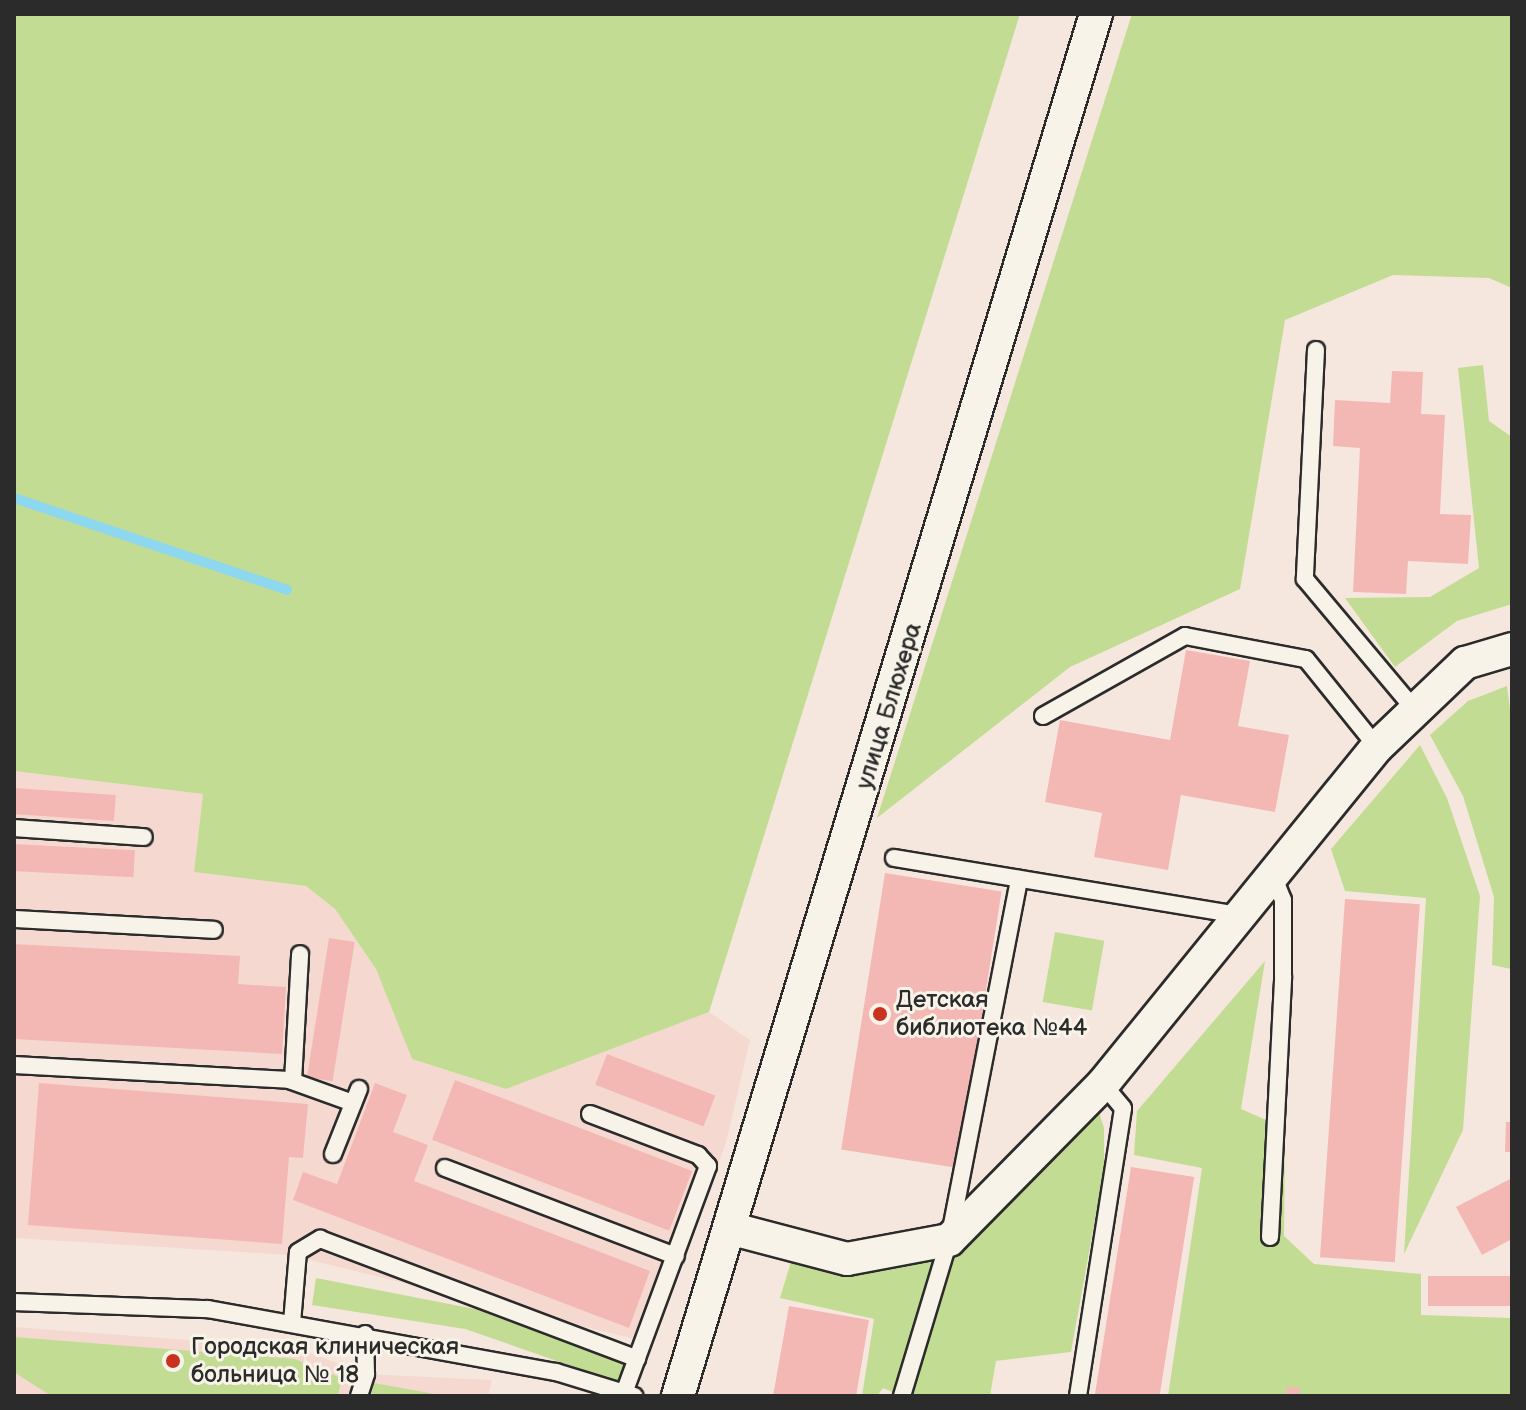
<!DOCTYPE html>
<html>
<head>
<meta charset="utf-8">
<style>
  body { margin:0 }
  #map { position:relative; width:1526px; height:1410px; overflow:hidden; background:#f6e7de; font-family:"Balsamiq Sans",sans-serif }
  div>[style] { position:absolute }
  .built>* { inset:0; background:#f5d9d1 }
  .green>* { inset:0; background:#c2dc93; transform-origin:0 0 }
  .stream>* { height:10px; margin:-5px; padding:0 5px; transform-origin:5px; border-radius:5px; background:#8ed8ef }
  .building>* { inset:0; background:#f4b8b4; transform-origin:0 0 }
  .roads { filter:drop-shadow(2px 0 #2b2b2b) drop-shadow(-2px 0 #2b2b2b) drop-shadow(0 2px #2b2b2b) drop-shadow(0 -2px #2b2b2b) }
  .lane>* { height:16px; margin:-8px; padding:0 8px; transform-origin:8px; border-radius:8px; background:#f7f3e8 }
  .street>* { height:32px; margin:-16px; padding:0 16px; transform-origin:16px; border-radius:16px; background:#f7f3e8 }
  .dots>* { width:22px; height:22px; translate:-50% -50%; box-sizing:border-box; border:4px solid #f7f3e8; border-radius:50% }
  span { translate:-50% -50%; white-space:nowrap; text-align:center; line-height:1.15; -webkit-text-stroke:6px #f7f3e8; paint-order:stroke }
  .street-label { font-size:24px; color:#2b2b2b }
  .poi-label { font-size:24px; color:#2b2b2b }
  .left { translate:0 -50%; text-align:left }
  .frame { position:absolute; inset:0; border:16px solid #2b2b2b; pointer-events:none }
</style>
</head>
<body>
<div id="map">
  <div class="built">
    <div style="clip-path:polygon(14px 771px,203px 794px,194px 872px,306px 886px,335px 909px,376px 969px,412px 1059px,506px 1089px,709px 1012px,750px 1040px,726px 1143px,651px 1343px,289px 1255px,14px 1238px)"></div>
    <div style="clip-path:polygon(14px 1327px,297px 1348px,366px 1374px,492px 1380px,488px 1396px,14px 1396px)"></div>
  </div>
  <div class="green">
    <div style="clip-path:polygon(14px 14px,1020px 14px,709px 1012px,506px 1089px,412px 1059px,376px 969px,335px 909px,306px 886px,194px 872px,203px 794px,14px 771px)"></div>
    <div style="clip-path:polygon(1132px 14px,1512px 14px,1512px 288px,1489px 278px,1393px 275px,1285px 320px,1240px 589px,1070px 667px,877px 818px)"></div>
    <div style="clip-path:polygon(1483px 365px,1489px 421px,1512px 437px,1512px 604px,1457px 621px,1395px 667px,1345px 598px,1430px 597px,1479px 568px,1458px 368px)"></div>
    <div style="clip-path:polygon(1507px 686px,1512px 726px,1511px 969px,1492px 965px,1494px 897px,1463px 796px,1430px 735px,1468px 701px)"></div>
    <div style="clip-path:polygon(1420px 745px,1447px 798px,1480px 896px,1463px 1130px,1404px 1254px,1426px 898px,1345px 891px,1331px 849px)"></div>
    <div style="left:1055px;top:932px;width:50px;height:71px;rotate:10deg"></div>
    <div style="clip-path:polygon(1265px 961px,1241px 1109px,1285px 1128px,1284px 1236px,1314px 1264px,1421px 1274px,1421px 1315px,1512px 1318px,1512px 1396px,1168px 1396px,1202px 1168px,1134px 1155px,1137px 1111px)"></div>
    <div style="clip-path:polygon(1096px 1103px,1104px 1128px,1104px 1169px,1071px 1352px,996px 1361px,990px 1396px,902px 1396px,883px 1388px,877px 1396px,862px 1396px,874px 1319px,780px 1298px,793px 1255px,931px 1256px)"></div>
    <div style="clip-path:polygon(316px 1278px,475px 1309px,624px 1364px,618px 1382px,465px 1329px,312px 1305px)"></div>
    <div style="clip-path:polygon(14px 1337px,295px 1359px,342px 1378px,338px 1396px,51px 1396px,14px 1372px)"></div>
    <div style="clip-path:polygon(374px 1383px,446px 1396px,371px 1396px)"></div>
  </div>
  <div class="stream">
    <div style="left:14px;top:498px;width:288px;rotate:18.6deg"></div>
  </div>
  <div class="building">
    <div style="clip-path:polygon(1392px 371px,1423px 372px,1421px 414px,1445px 415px,1440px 514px,1471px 515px,1468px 564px,1408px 561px,1406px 594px,1353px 592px,1360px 448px,1333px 446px,1335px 400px,1390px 403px)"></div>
    <div style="clip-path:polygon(1186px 650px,1250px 661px,1238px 726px,1289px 735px,1275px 812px,1181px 795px,1168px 870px,1094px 857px,1102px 813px,1045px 802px,1060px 720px,1170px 740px)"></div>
    <div style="left:14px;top:788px;width:102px;height:26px;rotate:4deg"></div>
    <div style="left:14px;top:844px;width:121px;height:27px;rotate:3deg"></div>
    <div style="left:885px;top:873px;width:118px;height:280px;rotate:9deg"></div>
    <div style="left:1345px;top:899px;width:75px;height:359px;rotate:4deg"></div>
    <div style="left:329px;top:938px;width:26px;height:141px;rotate:9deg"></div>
    <div style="clip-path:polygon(14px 944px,240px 956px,238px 984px,286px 987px,282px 1054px,14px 1039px)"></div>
    <div style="left:607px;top:1054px;width:116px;height:33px;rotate:21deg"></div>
    <div style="left:455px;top:1080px;width:254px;height:64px;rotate:21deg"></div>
    <div style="clip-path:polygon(39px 1083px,308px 1104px,303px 1158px,289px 1157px,282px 1244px,28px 1225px)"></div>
    <div style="clip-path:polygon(375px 1083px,407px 1095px,393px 1132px,428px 1145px,414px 1181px,650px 1271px,629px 1328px,293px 1200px,303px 1172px,337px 1184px)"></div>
    <div style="clip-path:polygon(1506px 1122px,1512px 1122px,1512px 1152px,1505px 1152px)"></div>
    <div style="left:1131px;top:1167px;width:64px;height:232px;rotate:9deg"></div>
    <div style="clip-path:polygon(1512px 1178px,1512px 1239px,1482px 1255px,1456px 1207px)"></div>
    <div style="left:1428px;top:1276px;width:84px;height:30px"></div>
    <div style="clip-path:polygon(789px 1306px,869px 1320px,856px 1396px,773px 1396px)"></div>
    <div style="clip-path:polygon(1287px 1387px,1300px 1388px,1299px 1396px,1286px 1396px)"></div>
  </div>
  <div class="roads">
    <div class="lane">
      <div style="left:1316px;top:350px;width:229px;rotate:92.8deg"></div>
      <div style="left:1305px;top:579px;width:170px;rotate:50deg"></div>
      <div style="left:1043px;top:716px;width:163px;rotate:-29.4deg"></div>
      <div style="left:1185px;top:636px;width:123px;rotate:10.8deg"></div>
      <div style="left:1306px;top:659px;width:113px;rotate:51.1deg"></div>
      <div style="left:14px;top:828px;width:130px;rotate:4deg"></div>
      <div style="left:894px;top:858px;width:348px;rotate:9.4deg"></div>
      <div style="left:14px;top:919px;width:200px;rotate:3.1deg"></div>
      <div style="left:14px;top:1065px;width:275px;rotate:3.1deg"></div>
      <div style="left:289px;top:1080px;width:68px;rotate:19.8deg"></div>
      <div style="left:293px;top:1081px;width:127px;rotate:-86.8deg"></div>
      <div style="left:590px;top:1114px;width:116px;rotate:20.8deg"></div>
      <div style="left:698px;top:1155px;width:15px;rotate:48deg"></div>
      <div style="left:708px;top:1166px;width:242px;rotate:110.3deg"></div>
      <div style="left:333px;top:1154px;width:70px;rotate:-68.2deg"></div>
      <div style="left:445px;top:1168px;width:247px;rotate:20.9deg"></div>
      <div style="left:1270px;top:1237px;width:261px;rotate:-87.1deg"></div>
      <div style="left:1283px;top:976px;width:76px;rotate:-90deg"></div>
      <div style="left:1283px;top:900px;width:27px;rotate:-112deg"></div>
      <div style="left:14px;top:1302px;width:194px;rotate:2.1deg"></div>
      <div style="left:208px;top:1309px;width:354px;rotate:10.3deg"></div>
      <div style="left:556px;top:1372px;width:82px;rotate:17.1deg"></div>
      <div style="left:292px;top:1323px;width:71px;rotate:-85.2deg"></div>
      <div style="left:298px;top:1252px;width:26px;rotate:-31deg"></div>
      <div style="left:320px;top:1239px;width:339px;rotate:20.7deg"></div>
      <div style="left:359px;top:1396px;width:23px;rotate:-72deg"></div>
      <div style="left:366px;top:1374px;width:40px;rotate:-91.4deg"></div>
      <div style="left:902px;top:1396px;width:163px;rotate:-73.2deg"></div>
      <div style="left:949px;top:1240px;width:368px;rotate:-79deg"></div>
      <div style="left:1078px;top:1396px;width:291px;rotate:-81.1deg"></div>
      <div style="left:1123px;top:1108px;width:31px;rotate:-130deg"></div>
    </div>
    <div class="street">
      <div style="left:729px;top:1228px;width:122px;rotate:14.7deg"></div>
      <div style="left:847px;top:1259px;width:104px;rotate:-10.6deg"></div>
      <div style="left:949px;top:1240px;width:219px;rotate:-45.4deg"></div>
      <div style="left:1103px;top:1084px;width:434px;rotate:-50.9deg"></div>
      <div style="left:1377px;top:747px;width:122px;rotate:-43.7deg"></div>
      <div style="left:1465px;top:663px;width:49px;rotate:-16.6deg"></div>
      <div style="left:678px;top:1396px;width:1444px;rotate:-73.17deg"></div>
    </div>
  </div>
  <div class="dots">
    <div style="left:880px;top:1014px;background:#c8321e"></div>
    <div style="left:173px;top:1361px;background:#c8321e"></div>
  </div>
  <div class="street-label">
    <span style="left:889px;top:706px;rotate:-73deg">улица Блюхера</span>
  </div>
  <div class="poi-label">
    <span class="left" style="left:896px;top:1014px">Детская<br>библиотека №44</span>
    <span class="left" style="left:191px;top:1361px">Городская клиническая<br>больница № 18</span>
  </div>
  <div class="frame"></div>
</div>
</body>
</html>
